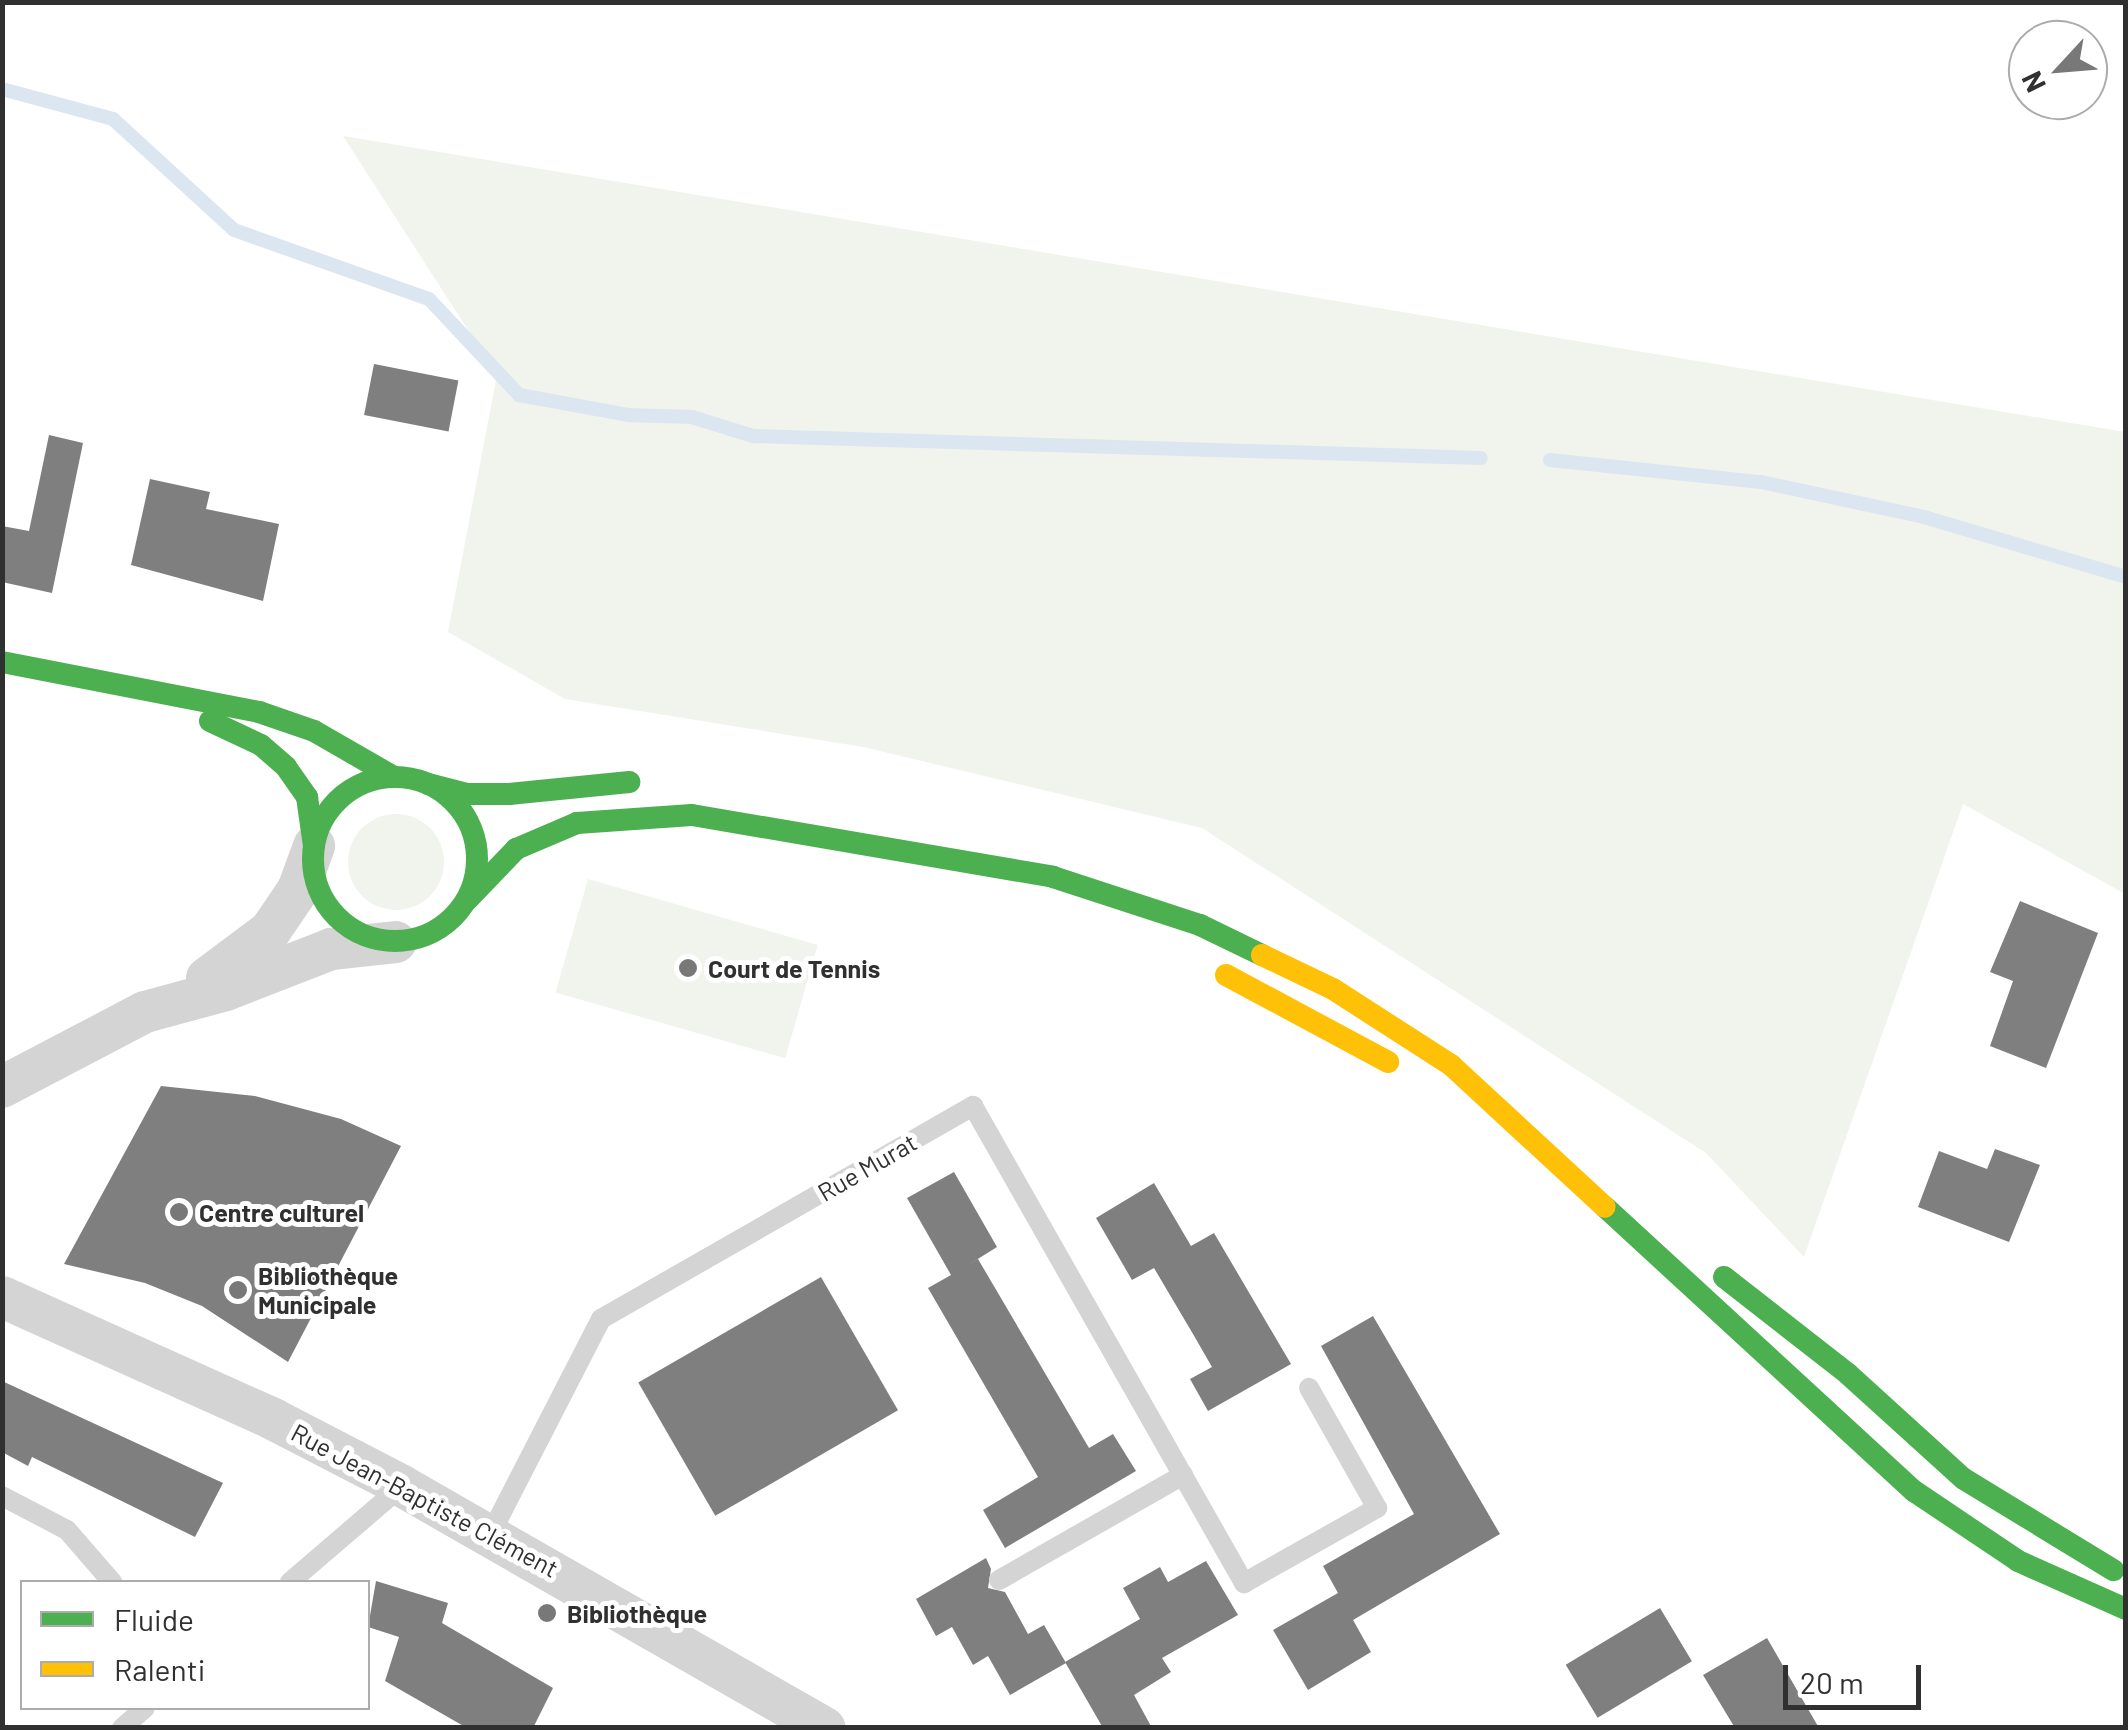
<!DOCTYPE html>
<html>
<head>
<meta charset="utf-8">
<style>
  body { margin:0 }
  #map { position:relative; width:2128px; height:1730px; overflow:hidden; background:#fff; font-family:Barlow,sans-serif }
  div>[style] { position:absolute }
  .green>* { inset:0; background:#f0f4ed; transform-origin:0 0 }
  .round { border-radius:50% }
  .stream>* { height:14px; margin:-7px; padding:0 7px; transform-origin:7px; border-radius:7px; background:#dce6f0 }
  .building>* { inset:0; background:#7f7f7f; transform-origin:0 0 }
  .lane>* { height:20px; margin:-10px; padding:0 10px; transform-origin:10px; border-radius:10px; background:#d4d4d4 }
  .street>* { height:42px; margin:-21px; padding:0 21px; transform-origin:21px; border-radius:21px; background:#d4d4d4 }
  .fast>* { height:22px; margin:-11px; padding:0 11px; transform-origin:11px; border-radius:11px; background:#4caf50 }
  .fast>.ring { margin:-11px; padding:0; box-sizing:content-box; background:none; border:22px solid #4caf50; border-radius:50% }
  .slow>* { height:22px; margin:-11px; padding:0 11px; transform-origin:11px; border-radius:11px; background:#ffc107 }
  .dots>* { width:28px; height:28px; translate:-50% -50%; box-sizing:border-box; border:5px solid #fff; border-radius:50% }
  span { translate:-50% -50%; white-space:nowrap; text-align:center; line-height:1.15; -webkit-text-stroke:10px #fff; paint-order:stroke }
  .poi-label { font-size:25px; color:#303030; font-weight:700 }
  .left { translate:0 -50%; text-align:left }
  .street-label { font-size:25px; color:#303030 }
  .frame { position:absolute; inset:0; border:5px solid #303030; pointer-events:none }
  .legend { position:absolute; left:20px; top:1580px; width:350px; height:130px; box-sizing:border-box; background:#fff; border:2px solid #acacac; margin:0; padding:12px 18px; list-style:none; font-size:30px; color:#303030 }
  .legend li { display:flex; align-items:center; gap:20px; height:50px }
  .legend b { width:50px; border:2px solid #acacac }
  .north { position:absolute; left:2008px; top:20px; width:100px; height:100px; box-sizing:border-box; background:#fff; border:2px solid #acacac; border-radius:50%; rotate:244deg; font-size:28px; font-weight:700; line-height:40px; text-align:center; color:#303030 }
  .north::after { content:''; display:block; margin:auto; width:35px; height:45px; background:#787878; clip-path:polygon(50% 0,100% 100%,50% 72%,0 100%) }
  .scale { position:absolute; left:1783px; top:1665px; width:138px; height:45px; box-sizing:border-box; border:5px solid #303030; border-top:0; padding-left:12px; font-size:30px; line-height:35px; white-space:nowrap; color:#303030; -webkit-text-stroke:8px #fff; paint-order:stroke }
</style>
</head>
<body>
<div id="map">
  <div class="green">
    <div style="clip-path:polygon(343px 136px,2125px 432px,2125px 894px,1963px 804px,1804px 1257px,1706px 1153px,1202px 828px,863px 747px,565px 699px,448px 632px,497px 375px)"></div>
    <div class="round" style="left:348px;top:814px;width:96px;height:96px"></div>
    <div style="left:588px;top:879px;width:239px;height:118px;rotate:16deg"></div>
  </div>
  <div class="stream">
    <div style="left:2px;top:89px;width:115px;rotate:15.1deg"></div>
    <div style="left:113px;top:119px;width:164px;rotate:42.5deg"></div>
    <div style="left:234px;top:230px;width:207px;rotate:19.5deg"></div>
    <div style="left:429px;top:299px;width:132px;rotate:46.8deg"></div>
    <div style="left:519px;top:395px;width:112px;rotate:10.3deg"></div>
    <div style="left:629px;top:415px;width:63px;rotate:1.8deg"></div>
    <div style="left:692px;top:417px;width:64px;rotate:17.3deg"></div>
    <div style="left:753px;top:436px;width:728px;rotate:1.73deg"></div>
    <div style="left:1550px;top:460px;width:212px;rotate:6deg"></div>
    <div style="left:1761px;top:482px;width:167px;rotate:12.1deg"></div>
    <div style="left:1924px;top:517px;width:211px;rotate:16.5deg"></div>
  </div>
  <div class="building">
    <div style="left:374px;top:364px;width:86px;height:52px;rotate:11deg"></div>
    <div style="clip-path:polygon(49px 435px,83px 443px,52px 593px,2px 582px,2px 526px,29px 531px)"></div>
    <div style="clip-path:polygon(150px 479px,210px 492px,206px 509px,279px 524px,263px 601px,131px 565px)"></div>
    <div style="clip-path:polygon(2020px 901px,2098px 933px,2046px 1068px,1990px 1046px,2013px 981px,1990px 972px)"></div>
    <div style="clip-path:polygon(161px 1086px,255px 1096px,341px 1119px,401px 1146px,288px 1362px,202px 1306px,145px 1283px,64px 1264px)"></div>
    <div style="clip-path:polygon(1995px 1149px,2040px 1165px,2009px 1242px,1918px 1207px,1939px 1151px,1987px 1169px)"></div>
    <div style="clip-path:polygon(954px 1172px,997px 1247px,965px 1267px,978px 1259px,1089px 1448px,1113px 1434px,1136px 1471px,1005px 1548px,983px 1510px,1038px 1477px,928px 1288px,951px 1275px,907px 1198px)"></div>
    <div style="clip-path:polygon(1154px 1183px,1191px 1246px,1214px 1233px,1291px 1364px,1208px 1411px,1190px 1379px,1212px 1367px,1193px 1334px,1154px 1268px,1132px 1280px,1096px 1218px)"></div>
    <div style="left:821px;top:1277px;width:154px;height:211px;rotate:60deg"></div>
    <div style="clip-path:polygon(1373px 1316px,1500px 1534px,1353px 1620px,1371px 1652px,1308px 1690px,1273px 1630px,1338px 1593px,1323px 1566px,1414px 1514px,1321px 1346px)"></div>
    <div style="clip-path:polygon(2px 1381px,223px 1483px,195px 1537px,32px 1457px,28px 1466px,2px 1452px)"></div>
    <div style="clip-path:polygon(986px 1558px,991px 1569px,988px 1588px,1005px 1592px,1028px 1634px,1044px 1625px,1066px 1663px,1010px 1695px,988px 1656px,973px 1665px,952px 1627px,936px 1636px,916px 1599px)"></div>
    <div style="clip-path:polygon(1206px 1561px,1238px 1615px,1162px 1658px,1171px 1672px,1134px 1695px,1152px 1728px,1103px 1728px,1065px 1662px,1140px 1619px,1123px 1588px,1160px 1567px,1168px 1582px)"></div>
    <div style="clip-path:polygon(376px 1581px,448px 1603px,442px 1623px,553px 1688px,533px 1728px,467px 1728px,385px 1681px,399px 1637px,368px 1627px)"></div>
    <div style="left:1660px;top:1608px;width:62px;height:110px;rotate:59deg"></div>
    <div style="clip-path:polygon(1767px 1638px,1786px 1671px,1819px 1728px,1735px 1728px,1703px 1675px)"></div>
  </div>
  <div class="lane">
    <div style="left:2px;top:1496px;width:73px;rotate:27.6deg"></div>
    <div style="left:67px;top:1530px;width:69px;rotate:49.1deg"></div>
    <div style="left:491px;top:1533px;width:241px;rotate:-62.8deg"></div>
    <div style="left:601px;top:1319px;width:429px;rotate:-29.8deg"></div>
    <div style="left:973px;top:1106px;width:549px;rotate:60.4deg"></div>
    <div style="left:1244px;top:1583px;width:153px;rotate:-29.4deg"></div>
    <div style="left:1377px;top:1508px;width:138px;rotate:-119.5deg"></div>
    <div style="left:999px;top:1580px;width:212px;rotate:-29.7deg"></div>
    <div style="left:290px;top:1582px;width:148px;rotate:-40.6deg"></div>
    <div style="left:122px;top:1728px;width:30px;rotate:-41deg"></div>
  </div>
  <div class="street">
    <div style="left:207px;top:978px;width:79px;rotate:-36.7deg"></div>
    <div style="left:270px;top:931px;width:50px;rotate:-55.7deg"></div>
    <div style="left:298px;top:890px;width:47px;rotate:-70deg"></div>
    <div style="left:2px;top:1087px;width:161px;rotate:-27.7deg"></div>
    <div style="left:145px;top:1012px;width:84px;rotate:-15.2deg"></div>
    <div style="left:226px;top:990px;width:113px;rotate:-21.3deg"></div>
    <div style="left:331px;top:949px;width:65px;rotate:-6.1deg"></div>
    <div style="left:2px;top:1297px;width:297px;rotate:24.2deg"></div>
    <div style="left:273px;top:1419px;width:145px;rotate:27.4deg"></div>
    <div style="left:402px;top:1486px;width:487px;rotate:29.8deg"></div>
  </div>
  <div class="fast">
    <div style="left:2px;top:662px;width:262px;rotate:11deg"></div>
    <div style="left:259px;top:712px;width:58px;rotate:19.1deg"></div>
    <div style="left:314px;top:731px;width:92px;rotate:29.9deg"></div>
    <div style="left:210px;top:721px;width:56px;rotate:25.2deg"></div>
    <div style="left:261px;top:745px;width:33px;rotate:41deg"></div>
    <div style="left:286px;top:767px;width:37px;rotate:55deg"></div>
    <div style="left:307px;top:797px;width:49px;rotate:81.9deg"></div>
    <div class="ring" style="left:313px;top:777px;width:142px;height:142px"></div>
    <div style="left:428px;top:784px;width:40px;rotate:14.4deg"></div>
    <div style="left:467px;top:794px;width:42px"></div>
    <div style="left:509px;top:794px;width:121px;rotate:-5.7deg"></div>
    <div style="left:467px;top:900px;width:71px;rotate:-46.1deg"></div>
    <div style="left:516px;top:849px;width:66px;rotate:-23.1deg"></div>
    <div style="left:577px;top:823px;width:115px;rotate:-4deg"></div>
    <div style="left:692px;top:815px;width:366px;rotate:9.7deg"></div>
    <div style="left:1053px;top:877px;width:155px;rotate:18.1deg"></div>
    <div style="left:1200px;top:925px;width:69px;rotate:25.8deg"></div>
    <div style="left:1605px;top:1207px;width:420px;rotate:42.6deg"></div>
    <div style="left:1914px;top:1491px;width:125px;rotate:33.9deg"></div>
    <div style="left:2018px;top:1561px;width:118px;rotate:24deg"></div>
    <div style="left:1724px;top:1277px;width:157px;rotate:38deg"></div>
    <div style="left:1848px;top:1374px;width:156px;rotate:42.2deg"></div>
    <div style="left:1964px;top:1479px;width:175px;rotate:31.4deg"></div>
  </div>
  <div class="slow">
    <div style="left:1262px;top:955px;width:79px;rotate:25.6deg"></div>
    <div style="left:1333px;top:989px;width:140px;rotate:32.8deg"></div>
    <div style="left:1451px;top:1065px;width:209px;rotate:42.7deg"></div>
    <div style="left:1226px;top:975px;width:184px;rotate:28.2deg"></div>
  </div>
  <div class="dots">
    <div style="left:688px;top:968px;background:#787878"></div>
    <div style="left:179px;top:1212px;background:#787878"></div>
    <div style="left:238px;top:1290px;background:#787878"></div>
    <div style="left:547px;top:1613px;background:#787878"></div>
  </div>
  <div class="poi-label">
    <span class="left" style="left:708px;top:968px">Court de Tennis</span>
    <span class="left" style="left:199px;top:1212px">Centre culturel</span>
    <span class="left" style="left:258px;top:1290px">Bibliothèque<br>Municipale</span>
    <span class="left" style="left:567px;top:1613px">Bibliothèque</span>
  </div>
  <div class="street-label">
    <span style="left:867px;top:1167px;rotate:-30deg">Rue Murat</span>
    <span style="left:425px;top:1500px;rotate:28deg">Rue Jean-Baptiste Clément</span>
  </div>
  <div class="frame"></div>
  <ul class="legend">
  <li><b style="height:12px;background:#4caf50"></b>Fluide</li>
  <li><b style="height:12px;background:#ffc107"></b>Ralenti</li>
  </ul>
  <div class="north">N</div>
  <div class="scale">20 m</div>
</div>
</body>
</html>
